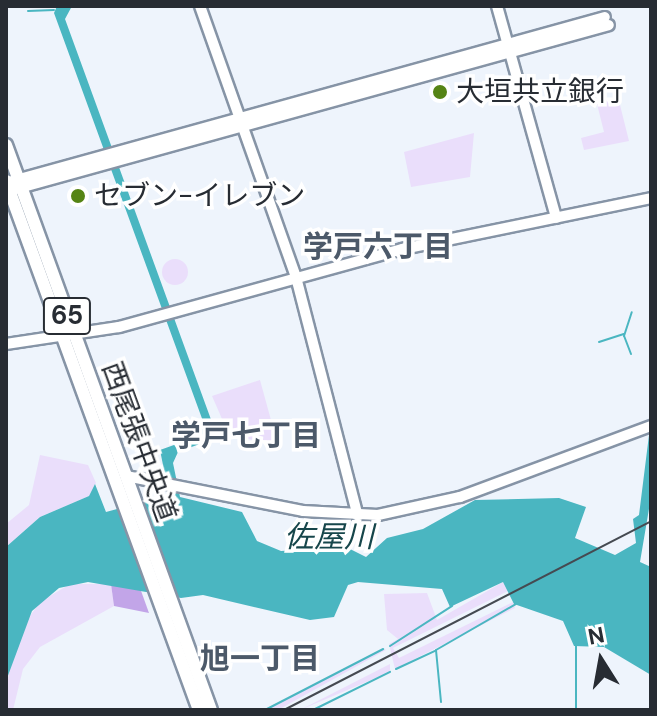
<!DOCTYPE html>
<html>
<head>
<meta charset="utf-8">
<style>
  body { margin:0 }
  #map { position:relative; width:657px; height:716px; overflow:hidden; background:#eef4fc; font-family:"DM Sans","Noto Sans JP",sans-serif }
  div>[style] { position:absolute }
  .green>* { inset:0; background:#eadefb }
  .round { border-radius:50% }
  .forest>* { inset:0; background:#c2a5e8 }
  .water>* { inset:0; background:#4ab6c1 }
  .stream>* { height:2px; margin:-1px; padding:0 1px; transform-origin:1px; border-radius:1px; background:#4ab6c1 }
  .roads { filter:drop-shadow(2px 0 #8694a6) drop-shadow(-2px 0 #8694a6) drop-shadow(0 2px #8694a6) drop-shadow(0 -2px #8694a6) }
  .minor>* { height:10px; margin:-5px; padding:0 5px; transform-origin:5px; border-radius:5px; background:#fff }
  .major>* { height:12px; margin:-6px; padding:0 6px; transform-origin:6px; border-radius:6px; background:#fff }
  .rail>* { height:2px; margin:-1px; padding:0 1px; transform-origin:1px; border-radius:1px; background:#454a51 }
  .dots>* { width:22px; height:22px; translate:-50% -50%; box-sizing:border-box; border:4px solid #fff; border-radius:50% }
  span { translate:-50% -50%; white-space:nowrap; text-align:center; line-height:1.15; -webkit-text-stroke:7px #fff; paint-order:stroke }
  .shield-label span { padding:2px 6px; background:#fff; border:2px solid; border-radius:6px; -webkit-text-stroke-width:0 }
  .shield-label { font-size:26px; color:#272c33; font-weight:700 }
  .poi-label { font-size:28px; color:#272c33 }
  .left { translate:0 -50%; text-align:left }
  .street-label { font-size:28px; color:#272c33 }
  .neighbourhood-label { font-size:30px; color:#4c5969; font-weight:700 }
  .water-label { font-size:30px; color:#16464b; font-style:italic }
  .frame { position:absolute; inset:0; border:8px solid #272c33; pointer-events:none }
  .north { position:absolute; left:561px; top:620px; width:80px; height:80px; -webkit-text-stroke:6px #fff; paint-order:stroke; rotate:349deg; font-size:22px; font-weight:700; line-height:32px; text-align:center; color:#272c33 }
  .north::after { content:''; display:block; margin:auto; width:28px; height:36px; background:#272c33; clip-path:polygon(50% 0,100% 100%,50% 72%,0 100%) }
</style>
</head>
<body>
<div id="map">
  <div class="green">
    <div style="clip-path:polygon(618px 97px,629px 141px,584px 150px,581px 138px,604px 132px,596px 100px)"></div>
    <div style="clip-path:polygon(474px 133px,470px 177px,411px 187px,404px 152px)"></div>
    <div class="round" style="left:162px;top:259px;width:26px;height:26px"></div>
    <div style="clip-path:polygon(260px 380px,277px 442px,274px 444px,229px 435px,212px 396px)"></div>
    <div style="clip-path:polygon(40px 455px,88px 465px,96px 483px,89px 496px,40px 517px,6px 547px,6px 524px,29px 505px)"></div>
    <div style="clip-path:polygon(503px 582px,508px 591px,393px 648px,399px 658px,513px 602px,515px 608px,395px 669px,389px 644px,398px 639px,387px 630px,384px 594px,427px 593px,437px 620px)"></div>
    <div style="clip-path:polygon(70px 584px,111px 584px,114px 606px,40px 647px,23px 669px,13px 710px,6px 710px,9px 665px,25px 623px,40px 602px)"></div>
    <div style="clip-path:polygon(386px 650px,278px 710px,266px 710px,384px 649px)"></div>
    <div style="clip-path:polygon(390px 664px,390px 672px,300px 710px)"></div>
  </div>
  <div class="forest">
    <div style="clip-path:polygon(111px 584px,140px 588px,149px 613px,114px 606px)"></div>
  </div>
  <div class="water">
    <div style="clip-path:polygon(57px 6px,72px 6px,65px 19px,213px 425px,205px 442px,178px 452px,173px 463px,180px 497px,242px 512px,257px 541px,281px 551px,346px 547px,366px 557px,387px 538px,423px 529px,475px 500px,559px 498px,586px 507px,575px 538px,615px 555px,636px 543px,633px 519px,639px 515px,649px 435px,651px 497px,640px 562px,651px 567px,651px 675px,604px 647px,574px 646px,563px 621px,514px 604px,503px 582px,450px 607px,442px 589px,358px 582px,348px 585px,334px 617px,310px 620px,203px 595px,181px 598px,88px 582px,59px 588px,32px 611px,6px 681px,6px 547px,40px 517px,89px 496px,95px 484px,106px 512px,169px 495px,160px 450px,199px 436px,204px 424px,54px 13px)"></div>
  </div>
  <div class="stream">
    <div style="left:28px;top:11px;width:26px;rotate:-2deg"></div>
    <div style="left:599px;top:342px;width:26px;rotate:-18deg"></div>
    <div style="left:631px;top:354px;width:19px;rotate:-111deg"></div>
    <div style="left:624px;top:336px;width:25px;rotate:-72deg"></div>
    <div style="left:576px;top:644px;width:66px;rotate:90deg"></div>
    <div style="left:390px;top:646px;width:74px;rotate:-32.8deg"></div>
    <div style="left:396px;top:669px;width:43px;rotate:-24.8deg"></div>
    <div style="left:441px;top:702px;width:52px;rotate:-95.5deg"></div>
    <div style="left:436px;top:650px;width:92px;rotate:-29.9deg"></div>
    <div style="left:441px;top:709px;width:1px;rotate:45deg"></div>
    <div style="left:265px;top:710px;width:133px;rotate:-27.3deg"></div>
    <div style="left:313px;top:710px;width:86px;rotate:-26.3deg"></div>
  </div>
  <div class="roads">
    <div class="minor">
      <div style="left:200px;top:6px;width:288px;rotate:70.5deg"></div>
      <div style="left:296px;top:277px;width:247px;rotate:75.5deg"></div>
      <div style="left:497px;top:6px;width:220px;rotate:74.4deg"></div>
      <div style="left:12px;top:181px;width:615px;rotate:-15.46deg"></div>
      <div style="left:16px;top:189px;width:615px;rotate:-15.46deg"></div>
      <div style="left:6px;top:344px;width:114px;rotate:-8.6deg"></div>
      <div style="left:119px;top:327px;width:295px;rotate:-15.4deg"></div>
      <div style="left:403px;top:249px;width:253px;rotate:-11.6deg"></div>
      <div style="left:126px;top:476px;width:180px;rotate:11.2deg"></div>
      <div style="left:303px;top:511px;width:75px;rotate:3.1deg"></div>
      <div style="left:378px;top:515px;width:84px;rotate:-12.4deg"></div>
      <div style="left:460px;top:497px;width:204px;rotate:-20.4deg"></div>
    </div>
    <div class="major">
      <div style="left:6px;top:145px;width:601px;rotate:70.06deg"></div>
      <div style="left:6px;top:181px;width:563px;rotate:69.96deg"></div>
    </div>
  </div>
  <div class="rail">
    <div style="left:284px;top:710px;width:413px;rotate:-27.2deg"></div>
  </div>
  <div class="dots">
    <div style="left:440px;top:92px;background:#558415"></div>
    <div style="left:78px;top:196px;background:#558415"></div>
  </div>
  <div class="shield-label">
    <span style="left:67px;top:316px">65</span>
  </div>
  <div class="poi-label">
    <span class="left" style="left:456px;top:92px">大垣共立銀行</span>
    <span class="left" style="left:94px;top:196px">セブン-イレブン</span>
  </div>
  <div class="street-label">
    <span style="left:139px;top:442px;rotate:70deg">西尾張中央道</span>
  </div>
  <div class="neighbourhood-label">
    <span style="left:378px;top:247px">学戸六丁目</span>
    <span style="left:246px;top:436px">学戸七丁目</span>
    <span style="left:260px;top:659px">旭一丁目</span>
  </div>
  <div class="water-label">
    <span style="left:329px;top:537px">佐屋川</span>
  </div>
  <div class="frame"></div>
  <div class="north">N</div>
</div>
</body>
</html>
